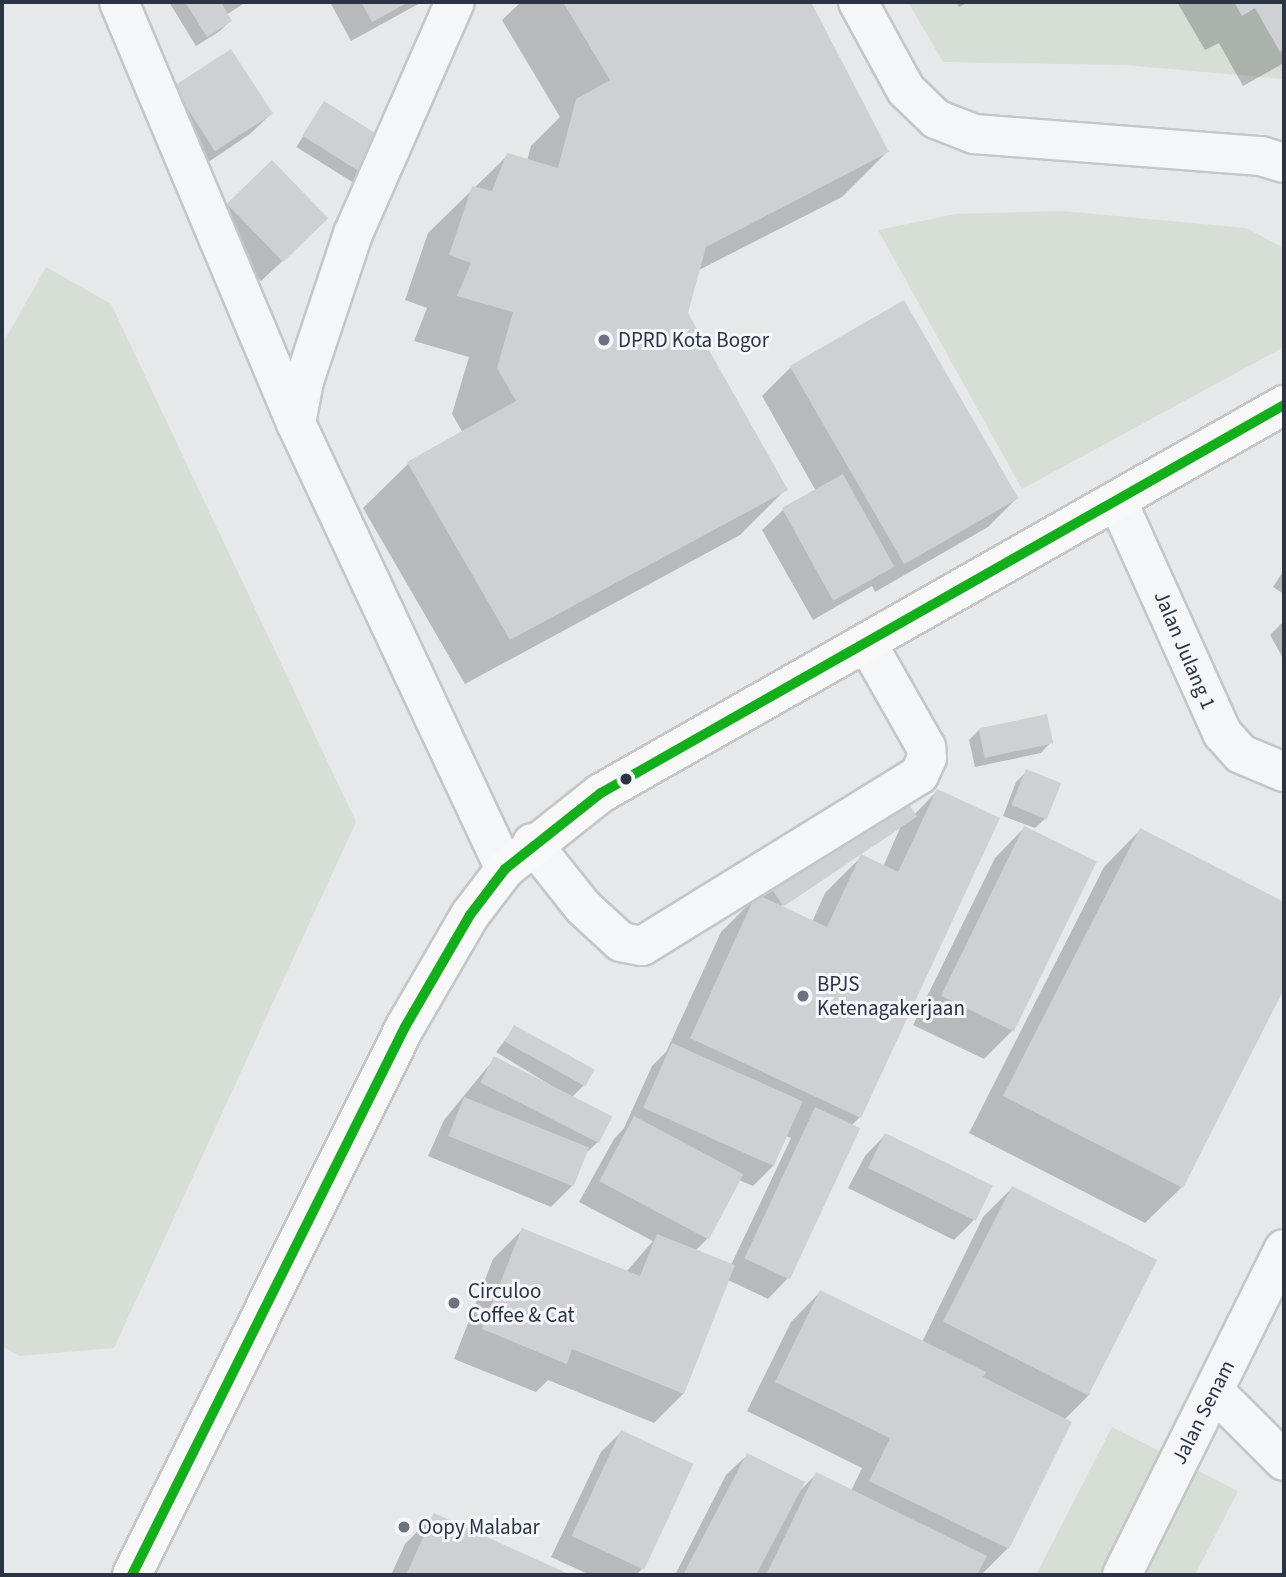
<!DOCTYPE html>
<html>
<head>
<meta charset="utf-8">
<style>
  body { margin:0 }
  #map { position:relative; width:1286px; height:1577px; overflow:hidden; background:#e6e8ea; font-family:"Source Sans 3",sans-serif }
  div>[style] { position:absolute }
  .green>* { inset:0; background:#d6ded6 }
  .shadow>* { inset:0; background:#0003; transform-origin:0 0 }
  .building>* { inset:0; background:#ced0d3; transform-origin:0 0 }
  .roads { filter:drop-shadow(2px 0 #c4c6c8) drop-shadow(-2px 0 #c4c6c8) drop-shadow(0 2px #c4c6c8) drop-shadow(0 -2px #c4c6c8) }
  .minor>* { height:38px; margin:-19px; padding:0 19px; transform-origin:19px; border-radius:19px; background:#f5f6f7 }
  .major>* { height:38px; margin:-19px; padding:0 19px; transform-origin:19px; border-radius:19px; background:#f8f8f8 }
  .bus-1>* { height:10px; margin:-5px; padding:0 5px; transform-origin:5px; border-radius:5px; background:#14ae1c }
  .dots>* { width:19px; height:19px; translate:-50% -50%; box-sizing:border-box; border:4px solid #f4f6f9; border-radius:50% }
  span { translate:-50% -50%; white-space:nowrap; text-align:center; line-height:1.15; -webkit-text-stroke:6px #f4f6f9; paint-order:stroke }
  .poi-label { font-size:21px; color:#2b3445 }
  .left { translate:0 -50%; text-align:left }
  .street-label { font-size:21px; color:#2b3445 }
  .frame { position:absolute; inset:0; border:4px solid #2b3445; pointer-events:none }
</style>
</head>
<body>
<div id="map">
  <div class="green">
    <div style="clip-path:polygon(908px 2px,1284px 2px,1284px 79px,1125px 65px,943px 62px)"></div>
    <div style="clip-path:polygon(1062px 211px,1246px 228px,1284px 248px,1284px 347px,1022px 489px,878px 230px,956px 214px)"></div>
    <div style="clip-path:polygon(46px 267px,111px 304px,356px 822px,114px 1348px,19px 1356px,2px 1346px,2px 345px)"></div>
    <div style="clip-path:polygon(1112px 1427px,1238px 1491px,1195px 1575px,1036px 1575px)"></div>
  </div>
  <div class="shadow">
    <div style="clip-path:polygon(169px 2px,246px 2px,226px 15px,230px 21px,220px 31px,196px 46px)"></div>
    <div style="clip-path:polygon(330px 2px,422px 2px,351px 41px)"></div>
    <div style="clip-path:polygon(521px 2px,809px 2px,887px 152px,842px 197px,697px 271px,686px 313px,785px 490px,740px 535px,465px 684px,363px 508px,408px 464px,463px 433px,452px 414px,469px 357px,414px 341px,427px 308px,405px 300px,428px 233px,508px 155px,527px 161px,531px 146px,560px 117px,502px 20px)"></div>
    <div style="clip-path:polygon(956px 2px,969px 2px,959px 7px)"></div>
    <div style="clip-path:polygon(1177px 2px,1284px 2px,1284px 63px,1243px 86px,1219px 43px,1205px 50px)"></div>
    <div style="clip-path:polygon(174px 88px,271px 114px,250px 134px,195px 171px)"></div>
    <div style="left:324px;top:103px;width:72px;height:52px;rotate:32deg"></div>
    <div style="clip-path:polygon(272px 162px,305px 240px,261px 281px,206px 225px)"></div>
    <div style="clip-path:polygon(791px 367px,1017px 498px,988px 527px,875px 592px,872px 586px,813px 620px,762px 530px,783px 510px,816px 491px,762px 396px)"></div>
    <div style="clip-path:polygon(1284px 570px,1284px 594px,1273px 587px)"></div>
    <div style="clip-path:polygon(1284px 621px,1284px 660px,1270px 635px)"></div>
    <div style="clip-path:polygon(979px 730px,1051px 742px,1041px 753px,975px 767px,969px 740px)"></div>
    <div style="clip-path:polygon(1027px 771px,1046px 818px,1035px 828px,1003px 816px,1016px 782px)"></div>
    <div style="clip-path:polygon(evenodd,937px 791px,860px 1117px,851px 1126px,788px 1278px,768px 1299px,728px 1280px,683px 1394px,654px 1423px,548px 1380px,536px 1392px,454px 1359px,493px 1259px,522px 1230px,626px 1272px,653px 1241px,579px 1202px,614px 1139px,624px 1128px,652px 1066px,666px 1052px,721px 932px,758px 895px,914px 815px,937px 791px,900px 828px,883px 867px,861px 857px,825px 893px,812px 922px,779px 907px,900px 828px,937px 791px,786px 1136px,791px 1138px,731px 1265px,695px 1251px,707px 1239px,739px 1180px,753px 1186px,773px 1166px,786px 1136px)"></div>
    <div style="clip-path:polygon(1024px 828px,1013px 1030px,984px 1059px,913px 1025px,995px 858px)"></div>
    <div style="clip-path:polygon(1140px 830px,1284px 904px,1284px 985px,1182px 1187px,1145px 1223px,969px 1133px,1104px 867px)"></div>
    <div style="clip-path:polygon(515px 1027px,584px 1085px,572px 1097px,598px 1142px,584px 1155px,571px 1187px,551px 1207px,428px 1156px,444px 1120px,494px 1059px,565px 1094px,496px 1052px)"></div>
    <div style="clip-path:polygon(885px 1135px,974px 1220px,954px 1240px,848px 1188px,865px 1156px)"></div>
    <div style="clip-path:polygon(1012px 1188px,1090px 1394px,1064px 1420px,1070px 1423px,1008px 1548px,981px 1575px,675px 1575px,726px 1475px,747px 1455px,798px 1493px,816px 1474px,851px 1491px,862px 1468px,747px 1411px,791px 1322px,820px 1292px,922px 1342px,983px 1217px)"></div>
    <div style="clip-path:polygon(621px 1432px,642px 1569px,636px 1575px,590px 1575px,551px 1557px,601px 1452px)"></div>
    <div style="clip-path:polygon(434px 1515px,567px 1575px,391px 1575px,405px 1544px)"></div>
  </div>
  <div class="building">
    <div style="clip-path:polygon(185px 2px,221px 2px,232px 21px,207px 37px)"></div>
    <div style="clip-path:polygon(361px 2px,409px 2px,372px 22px)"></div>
    <div style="clip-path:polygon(563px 2px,811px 2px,889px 152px,706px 247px,688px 313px,788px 490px,510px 640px,407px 462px,516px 401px,497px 368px,513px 312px,457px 296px,471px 263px,449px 255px,472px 186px,492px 191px,507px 153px,558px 168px,576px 99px,610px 80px)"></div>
    <div style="clip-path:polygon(1234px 2px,1284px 2px,1284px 49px,1280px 52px,1255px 8px,1242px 16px)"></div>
    <div style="left:231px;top:49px;width:77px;height:69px;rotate:57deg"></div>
    <div style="left:324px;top:101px;width:74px;height:41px;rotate:32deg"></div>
    <div style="left:272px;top:160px;width:81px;height:63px;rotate:46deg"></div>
    <div style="left:904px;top:300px;width:229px;height:132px;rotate:60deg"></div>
    <div style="left:843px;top:474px;width:106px;height:70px;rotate:61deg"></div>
    <div style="left:1047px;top:714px;width:30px;height:70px;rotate:78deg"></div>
    <div style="left:1026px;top:769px;width:38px;height:39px;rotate:22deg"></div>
    <div style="clip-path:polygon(937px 789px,1000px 818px,861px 1118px,690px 1038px,756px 894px,827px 927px,861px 854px,898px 872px)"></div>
    <div style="left:902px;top:794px;width:27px;height:161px;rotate:56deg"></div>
    <div style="left:1024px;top:826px;width:81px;height:189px;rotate:26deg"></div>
    <div style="clip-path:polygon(1140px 828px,1284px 902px,1284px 989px,1183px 1188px,1003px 1096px)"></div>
    <div style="left:514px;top:1025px;width:92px;height:19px;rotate:29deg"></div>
    <div style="left:672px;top:1043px;width:143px;height:71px;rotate:24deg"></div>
    <div style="left:494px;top:1056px;width:133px;height:30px;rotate:27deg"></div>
    <div style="left:464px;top:1097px;width:135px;height:42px;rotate:22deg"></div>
    <div style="left:815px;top:1107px;width:50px;height:167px;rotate:25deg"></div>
    <div style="left:634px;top:1116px;width:124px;height:74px;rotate:28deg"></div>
    <div style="left:885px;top:1133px;width:120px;height:39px;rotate:26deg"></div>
    <div style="left:1012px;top:1186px;width:163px;height:152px;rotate:27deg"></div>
    <div style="clip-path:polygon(522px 1228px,640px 1276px,657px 1234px,735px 1265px,684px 1394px,572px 1349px,567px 1364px,482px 1329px)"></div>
    <div style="clip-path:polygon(820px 1290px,986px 1372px,983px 1377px,1072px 1422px,1009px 1549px,869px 1481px,890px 1438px,775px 1382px)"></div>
    <div style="left:621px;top:1430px;width:80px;height:117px;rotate:25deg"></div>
    <div style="clip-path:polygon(747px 1453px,805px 1482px,756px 1575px,683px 1575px)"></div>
    <div style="clip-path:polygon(816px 1472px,987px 1556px,977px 1575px,766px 1575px)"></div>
    <div style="clip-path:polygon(434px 1513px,571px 1575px,406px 1575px)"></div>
  </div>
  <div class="roads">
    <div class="minor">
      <div style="left:119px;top:2px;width:457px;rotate:67.2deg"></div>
      <div style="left:296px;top:423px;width:493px;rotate:64.9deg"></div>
      <div style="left:858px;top:2px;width:100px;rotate:61.4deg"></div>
      <div style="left:906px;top:90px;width:42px;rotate:44deg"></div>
      <div style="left:936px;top:119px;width:41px;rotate:21.5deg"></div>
      <div style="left:974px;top:134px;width:288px;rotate:4.4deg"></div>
      <div style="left:1261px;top:156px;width:24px;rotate:17deg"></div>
      <div style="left:296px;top:423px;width:43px;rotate:-79.2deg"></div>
      <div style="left:304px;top:381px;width:155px;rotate:-71.6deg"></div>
      <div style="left:353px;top:234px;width:253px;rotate:-66.3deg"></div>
      <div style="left:1117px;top:500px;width:256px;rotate:65.7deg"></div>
      <div style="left:1222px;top:733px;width:28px;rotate:48deg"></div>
      <div style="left:1241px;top:754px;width:47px;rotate:22.7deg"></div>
      <div style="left:532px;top:843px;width:82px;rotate:51.4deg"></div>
      <div style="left:583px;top:907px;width:52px;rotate:42.6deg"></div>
      <div style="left:621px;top:942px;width:21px;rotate:11deg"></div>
      <div style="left:642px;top:946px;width:326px;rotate:-31.7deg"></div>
      <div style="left:919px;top:775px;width:19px;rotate:-65deg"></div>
      <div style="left:927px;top:758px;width:11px;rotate:-95deg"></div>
      <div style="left:926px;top:747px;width:120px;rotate:-119.6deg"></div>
      <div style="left:1214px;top:1391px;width:99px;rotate:45deg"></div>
      <div style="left:1122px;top:1575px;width:364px;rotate:-63.6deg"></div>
    </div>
    <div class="major">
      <div style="left:132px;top:1575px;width:612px;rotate:-63.52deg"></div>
      <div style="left:405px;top:1027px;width:129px;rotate:-59.9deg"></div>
      <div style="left:470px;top:915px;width:58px;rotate:-52.7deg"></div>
      <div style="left:505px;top:869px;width:122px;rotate:-38.4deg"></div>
      <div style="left:601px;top:793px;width:786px;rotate:-29.6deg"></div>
    </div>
  </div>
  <div class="bus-1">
    <div style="left:132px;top:1575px;width:612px;rotate:-63.52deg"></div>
    <div style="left:405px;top:1027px;width:129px;rotate:-59.9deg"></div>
    <div style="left:470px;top:915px;width:58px;rotate:-52.7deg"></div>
    <div style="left:505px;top:869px;width:122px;rotate:-38.4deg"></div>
    <div style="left:601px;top:793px;width:786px;rotate:-29.6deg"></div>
  </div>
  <div class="dots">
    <div style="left:604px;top:340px;background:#6c737f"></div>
    <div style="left:626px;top:779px;background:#2b3445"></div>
    <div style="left:803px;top:996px;background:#6c737f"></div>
    <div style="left:454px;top:1303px;background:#6c737f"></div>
    <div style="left:404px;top:1527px;background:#6c737f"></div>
  </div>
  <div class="poi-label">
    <span class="left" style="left:618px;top:340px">DPRD Kota Bogor</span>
    <span class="left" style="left:817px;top:996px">BPJS<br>Ketenagakerjaan</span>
    <span class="left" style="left:468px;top:1303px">Circuloo<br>Coffee &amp; Cat</span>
    <span class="left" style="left:418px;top:1527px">Oopy Malabar</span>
  </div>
  <div class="street-label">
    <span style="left:1185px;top:650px;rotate:67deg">Jalan Julang 1</span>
    <span style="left:1203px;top:1412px;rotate:-63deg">Jalan Senam</span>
  </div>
  <div class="frame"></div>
</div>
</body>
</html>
